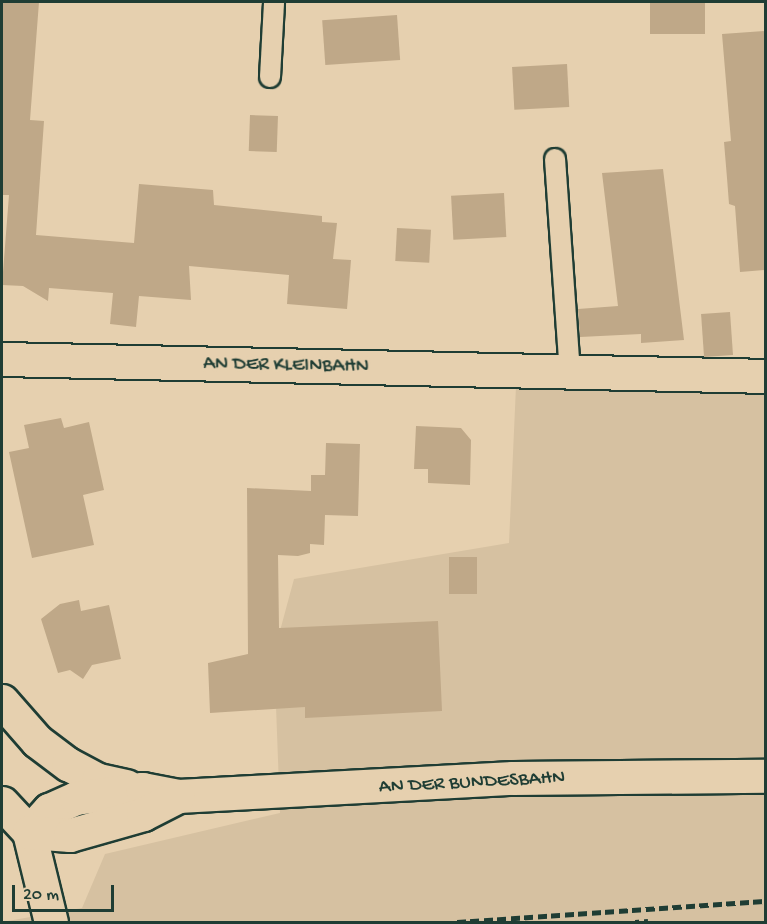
<!DOCTYPE html>
<html>
<head>
<meta charset="utf-8">
<style>
  body { margin:0 }
  #map { position:relative; width:767px; height:924px; overflow:hidden; background:#e6d0af; font-family:"Gochi Hand",sans-serif }
  div>[style] { position:absolute }
  .built>* { inset:0; background:#d6c1a1 }
  .building>* { inset:0; background:#bfa888; transform-origin:0 0 }
  .path>* { height:4px; margin-top:-2px; transform-origin:0; background:repeating-linear-gradient(90deg,#1f3d34 0 4.5px,transparent 0 9px) }
  .roads { filter:drop-shadow(2px 0 #1f3d34) drop-shadow(-2px 0 #1f3d34) drop-shadow(0 2px #1f3d34) drop-shadow(0 -2px #1f3d34) }
  .service>* { height:20px; margin:-10px; padding:0 10px; transform-origin:10px; border-radius:10px; background:#e6d0af }
  .minor>* { height:33px; margin:-16.5px; padding:0 16.5px; transform-origin:16.5px; border-radius:16.5px; background:#e6d0af }
  .rail>* { height:4.5px; margin-top:-2.25px; transform-origin:0; background:repeating-linear-gradient(90deg,#1f3d34 0 9px,transparent 0 13.5px) }
  span { translate:-50% -50%; white-space:nowrap; text-align:center; line-height:1.15; -webkit-text-stroke:4.5px #e6d0af; paint-order:stroke }
  .street-label { font-size:20px; color:#1f3d34 }
  .frame { position:absolute; inset:0; border:3px solid #1f3d34; pointer-events:none }
  .scale { position:absolute; left:12px; top:885px; width:102px; height:27px; box-sizing:border-box; border:3px solid #1f3d34; border-top:0; padding-left:8px; font-size:18px; line-height:21px; white-space:nowrap; color:#1f3d34; -webkit-text-stroke:4px #e6d0af; paint-order:stroke }
</style>
</head>
<body>
<div id="map">
  <div class="built">
    <div style="clip-path:polygon(516px 386px,765px 387px,765px 922px,2px 922px,82px 908px,105px 854px,280px 813px,274px 653px,294px 579px,509px 543px)"></div>
  </div>
  <div class="building">
    <div style="clip-path:polygon(2px 2px,39px 2px,30px 120px,44px 121px,36px 235px,134px 243px,139px 184px,213px 190px,214px 205px,322px 216px,322px 222px,337px 223px,333px 259px,351px 260px,347px 309px,287px 304px,289px 275px,189px 266px,191px 300px,139px 296px,136px 327px,110px 324px,113px 293px,49px 288px,48px 301px,23px 286px,2px 285px,9px 195px,2px 195px)"></div>
    <div style="left:650px;top:2px;width:55px;height:32px"></div>
    <div style="left:397px;top:15px;width:45px;height:75px;rotate:86deg"></div>
    <div style="clip-path:polygon(765px 31px,765px 270px,740px 272px,735px 206px,729px 204px,727px 178px,724px 142px,731px 141px,722px 34px)"></div>
    <div style="left:567px;top:64px;width:43px;height:55px;rotate:87deg"></div>
    <div style="left:250px;top:115px;width:28px;height:36px;rotate:2deg"></div>
    <div style="clip-path:polygon(663px 169px,684px 340px,641px 343px,641px 334px,580px 337px,578px 309px,618px 306px,602px 173px)"></div>
    <div style="left:504px;top:193px;width:44px;height:53px;rotate:87deg"></div>
    <div style="left:397px;top:228px;width:34px;height:33px;rotate:3deg"></div>
    <div style="left:730px;top:312px;width:43px;height:29px;rotate:86deg"></div>
    <div style="clip-path:polygon(61px 418px,64px 428px,89px 422px,104px 490px,83px 495px,94px 545px,32px 558px,9px 452px,29px 448px,24px 425px)"></div>
    <div style="clip-path:polygon(416px 426px,461px 428px,471px 440px,470px 485px,428px 483px,428px 469px,414px 469px)"></div>
    <div style="clip-path:polygon(326px 443px,360px 444px,358px 516px,325px 515px,324px 545px,310px 544px,310px 553px,298px 556px,278px 555px,279px 628px,438px 621px,442px 711px,305px 718px,305px 707px,210px 713px,208px 663px,248px 654px,247px 488px,311px 491px,311px 475px,325px 475px)"></div>
    <div style="left:449px;top:557px;width:28px;height:37px"></div>
    <div style="clip-path:polygon(79px 600px,81px 611px,109px 605px,121px 659px,92px 665px,83px 679px,70px 670px,58px 673px,41px 619px,60px 604px)"></div>
  </div>
  <div class="path">
    <div style="left:635px;top:922px;width:13px;rotate:-4deg"></div>
  </div>
  <div class="roads">
    <div class="service">
      <div style="left:270px;top:77px;width:75px;rotate:-86.9deg"></div>
      <div style="left:555px;top:159px;width:214px;rotate:86deg"></div>
    </div>
    <div class="minor">
      <div style="left:2px;top:359px;width:764px;rotate:1.27deg"></div>
      <div style="left:2px;top:701px;width:53px;rotate:48.8deg"></div>
      <div style="left:37px;top:741px;width:39px;rotate:37deg"></div>
      <div style="left:68px;top:764px;width:34px;rotate:28deg"></div>
      <div style="left:98px;top:780px;width:29px;rotate:12deg"></div>
      <div style="left:2px;top:803px;width:40px;rotate:47deg"></div>
      <div style="left:29px;top:832px;width:93px;rotate:76.3deg"></div>
      <div style="left:29px;top:832px;width:30px;rotate:-48deg"></div>
      <div style="left:49px;top:810px;width:30px;rotate:-24deg"></div>
      <div style="left:76px;top:798px;width:67px;rotate:-7.8deg"></div>
      <div style="left:142px;top:789px;width:37px;rotate:11deg"></div>
      <div style="left:178px;top:796px;width:335px;rotate:-3.1deg"></div>
      <div style="left:513px;top:778px;width:253px;rotate:-0.5deg"></div>
      <div style="left:29px;top:832px;width:41px;rotate:4.2deg"></div>
      <div style="left:70px;top:835px;width:76px;rotate:-16deg"></div>
      <div style="left:143px;top:814px;width:39px;rotate:-27deg"></div>
    </div>
  </div>
  <div class="rail">
    <div style="left:457px;top:922px;width:310px;rotate:-3.9deg"></div>
  </div>
  <div class="street-label">
    <span style="left:286px;top:366px;rotate:1deg">AN DER KLEINBAHN</span>
    <span style="left:472px;top:783px;rotate:-3deg">AN DER BUNDESBAHN</span>
  </div>
  <div class="frame"></div>
  <div class="scale">20 m</div>
</div>
</body>
</html>
